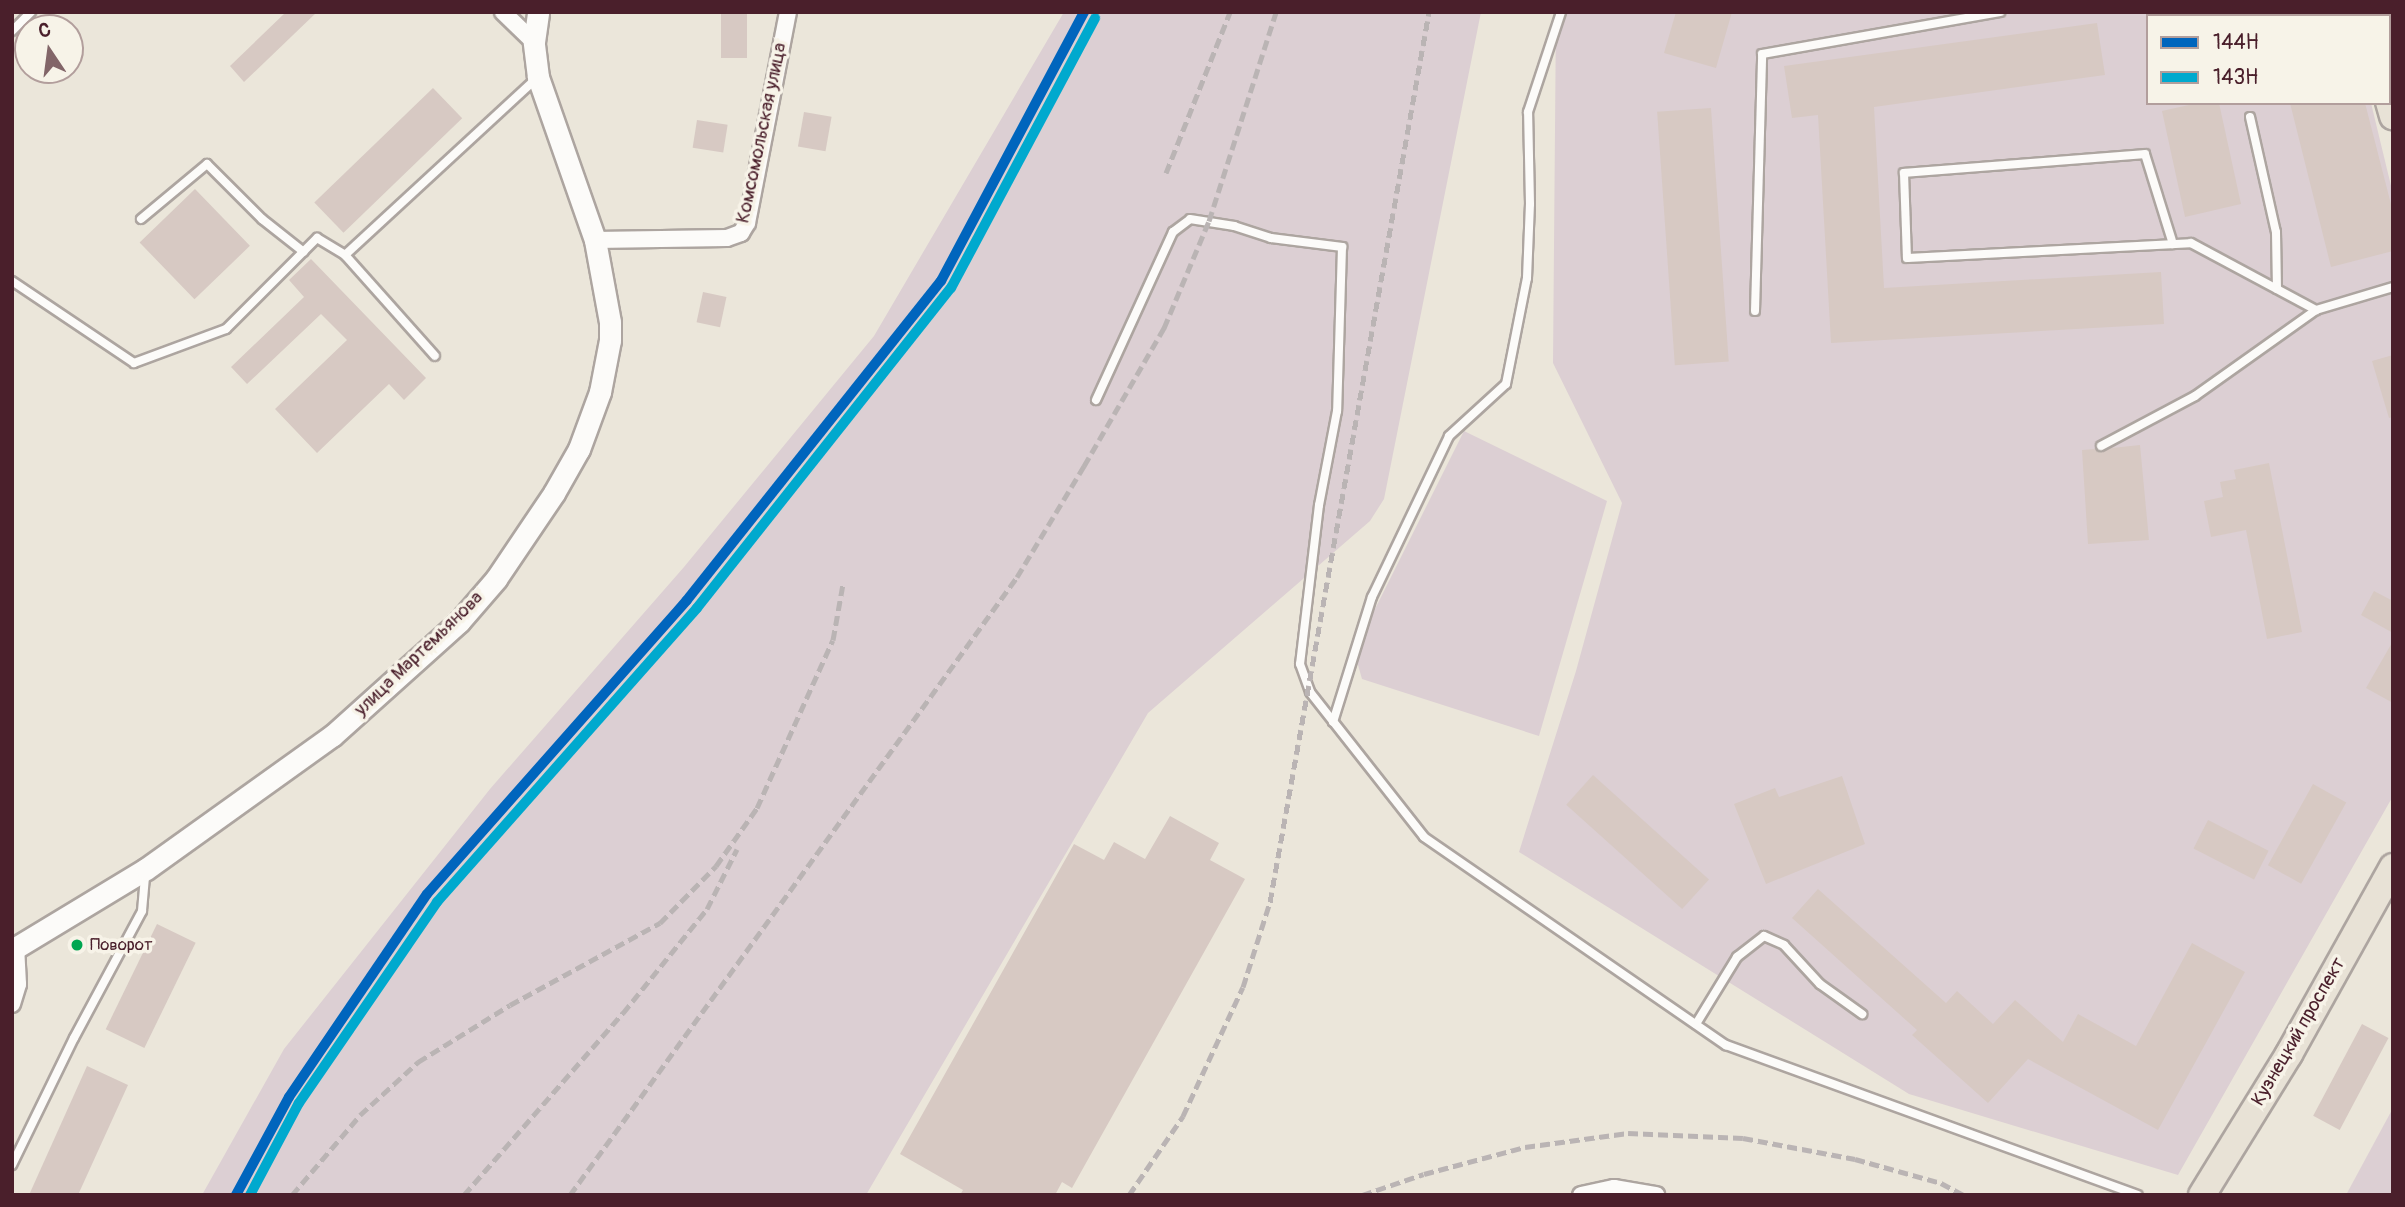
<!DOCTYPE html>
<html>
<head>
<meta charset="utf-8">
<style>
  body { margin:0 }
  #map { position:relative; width:2405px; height:1207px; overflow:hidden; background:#ebe6da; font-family:Pangolin,sans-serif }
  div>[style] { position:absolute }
  .industrial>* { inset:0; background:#dccfd3 }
  .building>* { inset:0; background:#d7c9c3; transform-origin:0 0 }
  .roads { filter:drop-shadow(2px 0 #ada5a0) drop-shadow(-2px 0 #ada5a0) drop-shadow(0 2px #ada5a0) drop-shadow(0 -2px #ada5a0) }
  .service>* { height:8px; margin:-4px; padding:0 4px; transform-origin:4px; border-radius:4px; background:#fcfbf9 }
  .minor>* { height:16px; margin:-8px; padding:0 8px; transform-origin:8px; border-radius:8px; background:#fcfbf9 }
  .tertiary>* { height:21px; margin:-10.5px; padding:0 10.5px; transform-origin:10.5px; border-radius:10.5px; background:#fcfbf9 }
  .primary>* { height:26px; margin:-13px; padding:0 13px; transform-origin:13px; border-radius:13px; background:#e8e2d6 }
  .rail>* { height:5px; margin-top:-2.5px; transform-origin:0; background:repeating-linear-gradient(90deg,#bab4b4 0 10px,transparent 0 15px) }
  .rail-1>* { height:10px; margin:-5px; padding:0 5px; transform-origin:5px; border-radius:5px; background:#0065bd }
  .rail-2>* { height:10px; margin:-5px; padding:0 5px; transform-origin:5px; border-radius:5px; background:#00a9ce }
  .dots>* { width:19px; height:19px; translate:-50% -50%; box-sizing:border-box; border:4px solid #f7f3e8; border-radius:50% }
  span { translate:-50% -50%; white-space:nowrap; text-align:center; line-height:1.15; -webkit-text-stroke:7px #f7f3e8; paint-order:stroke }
  .bus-label { font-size:17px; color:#4a1f2b }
  .left { translate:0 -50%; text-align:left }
  .street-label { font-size:19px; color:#4a1f2b }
  .frame { position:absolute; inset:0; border:14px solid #4a1f2b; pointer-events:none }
  .legend { position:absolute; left:2146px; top:14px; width:245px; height:91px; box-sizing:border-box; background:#f7f3e8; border:2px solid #b29e9c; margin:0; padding:9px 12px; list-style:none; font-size:21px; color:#4a1f2b }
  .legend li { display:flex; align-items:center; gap:14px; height:35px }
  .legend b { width:35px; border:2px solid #b29e9c }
  .north { position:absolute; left:14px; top:14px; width:70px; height:70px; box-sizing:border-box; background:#f7f3e8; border:2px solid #b29e9c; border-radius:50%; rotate:347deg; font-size:19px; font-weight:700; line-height:28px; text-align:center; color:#4a1f2b }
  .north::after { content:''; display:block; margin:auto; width:24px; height:32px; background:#826568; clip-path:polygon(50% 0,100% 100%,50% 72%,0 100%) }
</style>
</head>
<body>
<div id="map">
  <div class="industrial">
    <div style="clip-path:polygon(1064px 12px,1481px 12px,1384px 499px,1370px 521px,1148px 713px,866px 1195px,202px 1195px,284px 1049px,490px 789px,684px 567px,874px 336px)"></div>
    <div style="clip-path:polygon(1556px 12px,2349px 12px,2350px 16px,2148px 16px,2148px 103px,2371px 103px,2393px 194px,2393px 796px,2178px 1175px,1909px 1094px,1519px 852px,1576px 671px,1622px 503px,1553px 363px)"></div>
    <div style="clip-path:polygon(1464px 431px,1607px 501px,1539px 736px,1362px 679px,1354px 651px)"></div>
    <div style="clip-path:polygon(2393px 1108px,2393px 1195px,2346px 1195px)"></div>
  </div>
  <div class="building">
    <div style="clip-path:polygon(286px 12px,317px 12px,244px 82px,230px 66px)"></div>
    <div style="left:721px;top:12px;width:26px;height:46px"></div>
    <div style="clip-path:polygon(1676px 12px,1732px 12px,1716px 68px,1664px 53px)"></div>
    <div style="clip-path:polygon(2097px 23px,2105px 75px,1874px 107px,1884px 288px,2161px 272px,2164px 324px,1831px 343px,1818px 115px,1792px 118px,1784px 66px)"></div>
    <div style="left:433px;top:88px;width:42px;height:165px;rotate:46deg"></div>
    <div style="clip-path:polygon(2198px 103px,2219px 103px,2241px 204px,2185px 217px,2162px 111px)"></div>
    <div style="clip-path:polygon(2290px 103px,2365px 103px,2393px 212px,2393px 251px,2331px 267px)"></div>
    <div style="left:1711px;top:108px;width:254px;height:54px;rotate:86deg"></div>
    <div style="left:804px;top:112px;width:28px;height:35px;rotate:10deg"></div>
    <div style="left:697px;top:120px;width:31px;height:28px;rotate:9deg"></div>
    <div style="left:195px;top:189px;width:79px;height:77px;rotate:46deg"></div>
    <div style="clip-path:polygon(311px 259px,426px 378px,404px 400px,389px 384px,317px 453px,275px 409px,347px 340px,321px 314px,247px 384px,231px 367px,304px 297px,289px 280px)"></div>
    <div style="left:703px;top:292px;width:24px;height:31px;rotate:12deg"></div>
    <div style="clip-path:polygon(2393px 355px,2393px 417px,2389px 418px,2372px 361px)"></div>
    <div style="clip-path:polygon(2140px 445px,2149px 540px,2088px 544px,2082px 450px,2095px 449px,2101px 452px,2112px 448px)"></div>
    <div style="clip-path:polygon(2269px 463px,2302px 632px,2267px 639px,2246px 530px,2211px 537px,2204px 501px,2223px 497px,2220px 482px,2236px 479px,2234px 470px)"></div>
    <div style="clip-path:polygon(2374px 591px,2393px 601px,2393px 633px,2361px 615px)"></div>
    <div style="clip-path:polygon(2393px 641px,2393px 703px,2366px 688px)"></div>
    <div style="left:1593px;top:775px;width:156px;height:40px;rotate:42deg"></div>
    <div style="clip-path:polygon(1842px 776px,1865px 844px,1766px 884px,1734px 804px,1775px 788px,1779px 797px)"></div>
    <div style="left:2313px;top:784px;width:38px;height:93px;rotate:29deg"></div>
    <div style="clip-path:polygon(1170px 816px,1219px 843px,1210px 860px,1245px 879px,1072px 1188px,1062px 1182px,1055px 1195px,960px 1195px,963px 1190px,900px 1154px,1074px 844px,1104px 860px,1114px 842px,1145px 859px)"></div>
    <div style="left:2208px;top:820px;width:68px;height:32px;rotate:27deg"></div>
    <div style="clip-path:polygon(1818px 889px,1946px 1003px,1957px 991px,1993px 1024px,2015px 1000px,2063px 1042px,2078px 1014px,2136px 1046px,2192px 943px,2245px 972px,2158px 1130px,2028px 1059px,1988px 1103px,1912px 1035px,1917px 1030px,1792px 918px)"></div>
    <div style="left:157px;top:924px;width:43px;height:117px;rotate:26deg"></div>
    <div style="left:2362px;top:1024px;width:30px;height:104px;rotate:28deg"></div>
    <div style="clip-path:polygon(87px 1066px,128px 1085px,78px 1195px,29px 1195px)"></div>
  </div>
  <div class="roads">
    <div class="service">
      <div style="left:12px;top:31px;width:27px;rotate:-45deg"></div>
      <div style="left:2250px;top:117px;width:118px;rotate:77.3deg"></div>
      <div style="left:2276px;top:232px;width:57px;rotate:89deg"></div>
      <div style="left:141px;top:219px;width:86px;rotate:-39.8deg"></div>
      <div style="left:207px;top:164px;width:78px;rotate:45deg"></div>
      <div style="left:262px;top:219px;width:53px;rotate:38.2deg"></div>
      <div style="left:2173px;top:244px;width:94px;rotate:-107.3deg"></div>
      <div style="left:2145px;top:154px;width:242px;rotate:175.5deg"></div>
      <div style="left:1904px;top:173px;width:85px;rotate:88deg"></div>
      <div style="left:1907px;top:258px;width:284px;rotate:-3deg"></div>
      <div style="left:2191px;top:243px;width:142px;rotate:28.2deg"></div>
      <div style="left:345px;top:255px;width:135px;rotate:48.3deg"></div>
      <div style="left:12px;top:281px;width:147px;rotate:33.9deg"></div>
      <div style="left:134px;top:363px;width:98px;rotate:-20.3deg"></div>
      <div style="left:226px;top:329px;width:129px;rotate:-45deg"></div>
      <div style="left:317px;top:238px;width:33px;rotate:31deg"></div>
      <div style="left:345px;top:255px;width:260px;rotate:-42.7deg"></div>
      <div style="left:1755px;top:311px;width:257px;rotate:-88.4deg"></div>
      <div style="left:1762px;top:54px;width:242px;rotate:-10deg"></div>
      <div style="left:1096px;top:400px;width:185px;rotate:-65.4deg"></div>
      <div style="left:1173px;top:232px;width:21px;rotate:-37deg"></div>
      <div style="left:1190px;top:219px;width:45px;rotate:9deg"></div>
      <div style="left:1234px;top:226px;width:39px;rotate:18deg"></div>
      <div style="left:1271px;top:238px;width:72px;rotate:7.2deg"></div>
      <div style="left:1342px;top:247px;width:164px;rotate:91.7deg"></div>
      <div style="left:1337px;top:411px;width:96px;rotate:100.8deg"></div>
      <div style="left:1319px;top:505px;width:160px;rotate:96.8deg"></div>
      <div style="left:1300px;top:664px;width:30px;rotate:70deg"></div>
      <div style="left:1310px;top:692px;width:184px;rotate:51.8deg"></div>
      <div style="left:1424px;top:837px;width:367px;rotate:34.6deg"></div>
      <div style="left:1726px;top:1045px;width:438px;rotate:20deg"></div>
      <div style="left:2101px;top:446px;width:106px;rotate:-28deg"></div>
      <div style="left:2195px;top:396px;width:148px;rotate:-35.4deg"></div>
      <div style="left:2316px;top:310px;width:80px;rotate:-16.6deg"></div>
      <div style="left:1333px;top:722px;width:131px;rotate:-72.7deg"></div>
      <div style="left:1372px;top:597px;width:178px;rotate:-64.4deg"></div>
      <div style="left:1449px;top:436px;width:77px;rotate:-42.4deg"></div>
      <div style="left:1506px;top:384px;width:108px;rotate:-78.8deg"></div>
      <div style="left:1527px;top:278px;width:74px;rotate:-87.7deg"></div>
      <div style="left:1530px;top:204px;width:92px;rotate:-91.2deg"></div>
      <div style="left:1528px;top:112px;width:105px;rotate:-71.7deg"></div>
      <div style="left:1696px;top:1024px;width:79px;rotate:-58.5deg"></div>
      <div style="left:1737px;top:957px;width:34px;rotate:-38deg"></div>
      <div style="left:1764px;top:936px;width:22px;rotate:24deg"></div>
      <div style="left:1784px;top:945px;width:53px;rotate:47.3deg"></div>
      <div style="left:1820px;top:984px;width:52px;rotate:35.5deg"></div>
      <div style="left:12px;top:1165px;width:141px;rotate:-64deg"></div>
      <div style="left:74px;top:1038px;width:144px;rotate:-61.8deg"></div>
      <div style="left:142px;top:911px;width:37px;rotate:-85deg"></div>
    </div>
    <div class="minor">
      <div style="left:503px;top:12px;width:43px;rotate:44.1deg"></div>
      <div style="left:595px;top:240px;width:132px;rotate:-0.9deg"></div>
      <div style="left:727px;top:238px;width:15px;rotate:-20deg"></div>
      <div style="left:741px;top:233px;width:12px;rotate:-59deg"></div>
      <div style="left:747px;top:223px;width:215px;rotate:-79deg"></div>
      <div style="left:12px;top:1004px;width:21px;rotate:-73deg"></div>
      <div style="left:18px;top:984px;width:36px;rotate:-93deg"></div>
      <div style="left:1581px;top:1195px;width:34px;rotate:-12deg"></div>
      <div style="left:1614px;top:1188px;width:43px;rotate:9.5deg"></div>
    </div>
    <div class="tertiary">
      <div style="left:12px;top:950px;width:157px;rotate:-31.2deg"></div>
      <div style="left:146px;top:869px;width:229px;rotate:-35.6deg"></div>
      <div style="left:332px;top:736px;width:171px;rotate:-41.9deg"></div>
      <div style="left:459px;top:622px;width:57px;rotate:-49.3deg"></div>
      <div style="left:496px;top:579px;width:104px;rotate:-56deg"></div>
      <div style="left:554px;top:493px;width:51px;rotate:-60.4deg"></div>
      <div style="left:579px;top:449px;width:61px;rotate:-69.8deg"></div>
      <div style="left:600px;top:392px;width:53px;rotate:-79.1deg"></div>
      <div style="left:610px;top:340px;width:18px;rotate:-90deg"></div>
      <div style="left:610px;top:322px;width:83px;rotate:-100.4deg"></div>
      <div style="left:595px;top:240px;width:173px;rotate:-109.3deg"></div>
      <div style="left:538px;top:77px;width:35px;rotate:-97deg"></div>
      <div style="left:534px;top:42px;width:30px;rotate:-82deg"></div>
    </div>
    <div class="primary">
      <div style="left:2367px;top:12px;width:4px;rotate:76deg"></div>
      <div style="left:2389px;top:102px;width:15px;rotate:74deg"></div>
      <div style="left:2202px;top:1195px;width:166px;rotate:-58.3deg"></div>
      <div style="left:2289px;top:1054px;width:214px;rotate:-60.9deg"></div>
    </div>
  </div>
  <div class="rail">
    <div style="left:1166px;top:173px;width:173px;rotate:-68.3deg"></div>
    <div style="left:292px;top:1195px;width:105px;rotate:-49.6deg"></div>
    <div style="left:360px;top:1115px;width:79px;rotate:-42.4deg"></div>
    <div style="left:418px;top:1062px;width:108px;rotate:-31.8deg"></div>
    <div style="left:510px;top:1005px;width:171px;rotate:-28.7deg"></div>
    <div style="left:660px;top:923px;width:80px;rotate:-45.5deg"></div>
    <div style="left:716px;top:866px;width:71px;rotate:-54.7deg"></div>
    <div style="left:757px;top:808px;width:184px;rotate:-65.7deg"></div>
    <div style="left:833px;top:640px;width:57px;rotate:-79.9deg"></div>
    <div style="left:464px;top:1195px;width:242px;rotate:-48.9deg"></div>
    <div style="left:623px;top:1013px;width:134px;rotate:-51.1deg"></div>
    <div style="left:707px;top:909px;width:67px;rotate:-63.4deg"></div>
    <div style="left:570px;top:1195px;width:763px;rotate:-54.12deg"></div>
    <div style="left:1017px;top:577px;width:130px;rotate:-58.9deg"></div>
    <div style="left:1084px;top:466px;width:160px;rotate:-59.9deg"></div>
    <div style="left:1164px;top:328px;width:116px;rotate:-67.2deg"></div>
    <div style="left:1209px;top:221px;width:219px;rotate:-72.2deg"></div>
    <div style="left:1129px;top:1195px;width:96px;rotate:-55.6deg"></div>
    <div style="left:1183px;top:1116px;width:142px;rotate:-65.1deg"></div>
    <div style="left:1243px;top:987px;width:89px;rotate:-72.4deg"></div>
    <div style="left:1270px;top:902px;width:904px;rotate:-79.87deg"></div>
    <div style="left:1362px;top:1195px;width:65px;rotate:-18.7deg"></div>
    <div style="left:1424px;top:1174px;width:105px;rotate:-15deg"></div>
    <div style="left:1525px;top:1147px;width:104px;rotate:-7.7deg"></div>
    <div style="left:1628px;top:1133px;width:115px;rotate:2.5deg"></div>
    <div style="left:1743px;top:1138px;width:114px;rotate:10.6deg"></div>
    <div style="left:1855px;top:1159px;width:89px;rotate:15.6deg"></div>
    <div style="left:1941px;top:1183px;width:26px;rotate:28deg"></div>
  </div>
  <div class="rail-1">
    <div style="left:236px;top:1195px;width:111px;rotate:-61.6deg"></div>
    <div style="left:289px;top:1097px;width:245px;rotate:-55.8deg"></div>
    <div style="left:427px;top:894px;width:392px;rotate:-48.5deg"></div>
    <div style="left:687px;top:600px;width:408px;rotate:-51.5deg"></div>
    <div style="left:941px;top:281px;width:305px;rotate:-62deg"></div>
  </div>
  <div class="rail-2">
    <div style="left:250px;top:1195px;width:104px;rotate:-62deg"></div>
    <div style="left:299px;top:1103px;width:244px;rotate:-55.5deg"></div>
    <div style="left:437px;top:902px;width:392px;rotate:-48.5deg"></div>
    <div style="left:697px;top:608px;width:409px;rotate:-51.6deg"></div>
    <div style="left:951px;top:288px;width:306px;rotate:-61.9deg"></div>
  </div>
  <div class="dots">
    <div style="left:77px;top:945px;background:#00a651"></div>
  </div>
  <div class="bus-label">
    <span class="left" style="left:90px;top:945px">Поворот</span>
  </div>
  <div class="street-label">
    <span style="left:762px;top:133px;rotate:-78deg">Комсомольская улица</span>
    <span style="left:419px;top:654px;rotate:-44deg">улица Мартемьянова</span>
    <span style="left:2299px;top:1032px;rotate:-60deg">Кузнецкий проспект</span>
  </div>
  <div class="frame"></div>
  <ul class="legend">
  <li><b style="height:9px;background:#0065bd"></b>144Н</li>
  <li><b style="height:9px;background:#00a9ce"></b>143Н</li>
  </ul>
  <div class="north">С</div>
</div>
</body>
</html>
